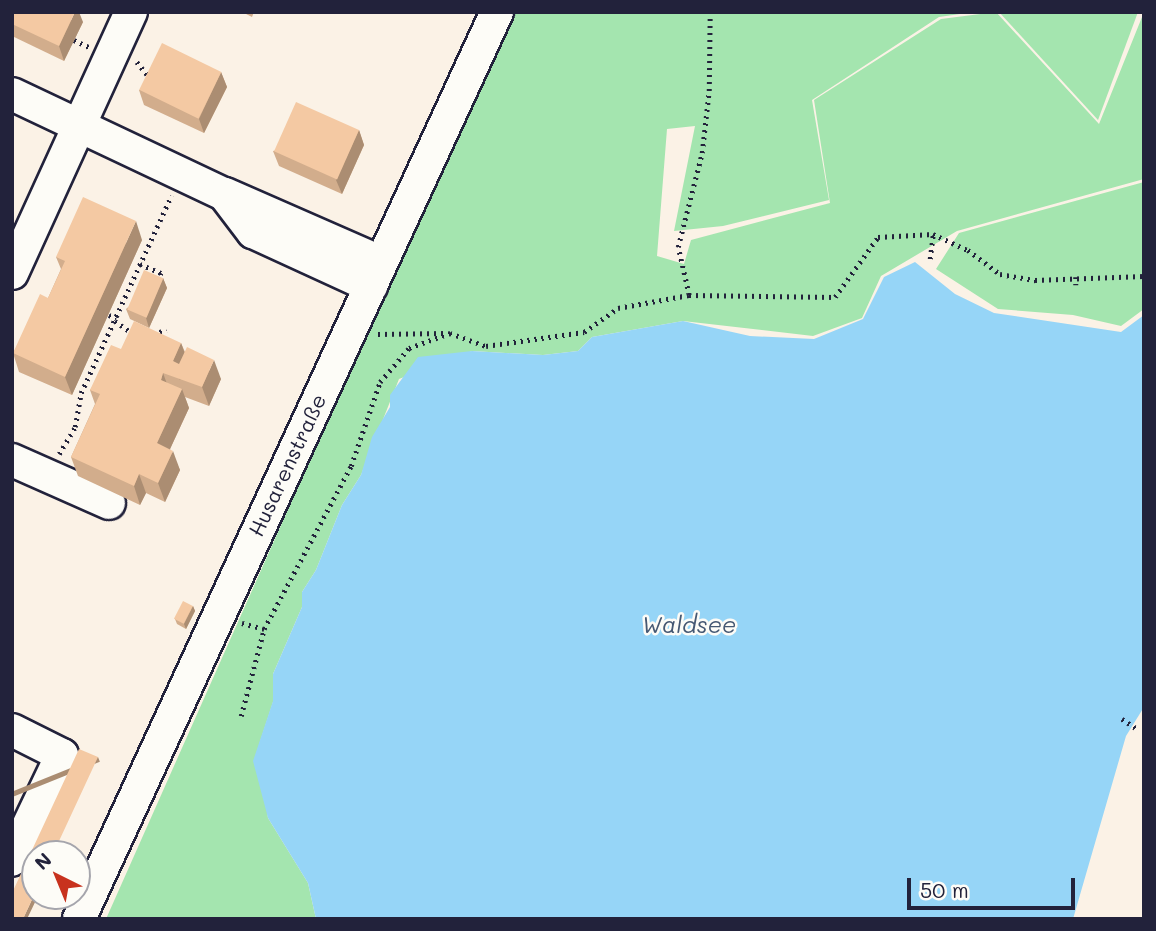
<!DOCTYPE html>
<html>
<head>
<meta charset="utf-8">
<style>
  body { margin:0 }
  #map { position:relative; width:1156px; height:931px; overflow:hidden; background:#fbf2e6; font-family:Mali,sans-serif }
  div>[style] { position:absolute }
  .green>* { inset:0; background:#a4e5af }
  .water>* { inset:0; background:#96d5f7 }
  .path>* { height:4.5px; margin-top:-2.25px; transform-origin:0; background:repeating-linear-gradient(90deg,#22223b 0 2px,transparent 0 7px) }
  .roads { filter:drop-shadow(2px 0 #22223b) drop-shadow(-2px 0 #22223b) drop-shadow(0 2px #22223b) drop-shadow(0 -2px #22223b) }
  .minor>* { height:32px; margin:-16px; padding:0 16px; transform-origin:16px; border-radius:16px; background:#fdfcf7 }
  .wall>* { inset:0; background:#d2ad8c }
  .shaded-wall>* { inset:0; background:#ab8d72; transform-origin:0 0 }
  .building>* { inset:0; background:#f4c9a3; transform-origin:0 0 }
  span { translate:-50% -50%; white-space:nowrap; text-align:center; line-height:1.15; -webkit-text-stroke:5px #fdfcf7; paint-order:stroke }
  .street-label { font-size:21px; color:#22223b }
  .water-label { font-size:23px; color:#455873; font-style:italic }
  .frame { position:absolute; inset:0; border:14px solid #22223b; pointer-events:none }
  .north { position:absolute; left:21px; top:840px; width:70px; height:70px; box-sizing:border-box; background:#fdfcf7; border:2px solid #a5a5ac; border-radius:50%; rotate:317deg; font-size:19px; font-weight:700; line-height:28px; text-align:center; color:#22223b }
  .north::after { content:''; display:block; margin:auto; width:24px; height:32px; background:#c8321e; clip-path:polygon(50% 0,100% 100%,50% 72%,0 100%) }
  .scale { position:absolute; left:907px; top:878px; width:168px; height:32px; box-sizing:border-box; border:4px solid #22223b; border-top:0; padding-left:9px; font-size:21px; line-height:24px; white-space:nowrap; color:#22223b; -webkit-text-stroke:5px #fdfcf7; paint-order:stroke }
</style>
</head>
<body>
<div id="map">
  <div class="green">
    <div style="clip-path:polygon(509px 12px,974px 12px,939px 17px,812px 100px,829px 200px,723px 226px,674px 231px,695px 126px,667px 129px,657px 256px,684px 264px,691px 240px,830px 203px,814px 100px,941px 19px,996px 12px,1099px 124px,1144px 12px,1144px 179px,957px 231px,881px 276px,862px 318px,813px 336px,683px 321px,592px 337px,578px 351px,543px 355px,472px 351px,399px 379px,361px 475px,342px 505px,316px 570px,302px 592px,302px 607px,273px 674px,273px 702px,259px 745px,268px 818px,308px 883px,316px 919px,106px 919px)"></div>
    <div style="clip-path:polygon(999px 12px,1138px 12px,1098px 120px)"></div>
    <div style="clip-path:polygon(1144px 182px,1144px 309px,1121px 326px,1073px 315px,998px 309px,936px 269px,959px 233px)"></div>
  </div>
  <div class="water">
    <div style="clip-path:polygon(915px 262px,955px 294px,994px 313px,1121px 332px,1144px 315px,1144px 707px,1126px 736px,1073px 919px,316px 919px,308px 883px,268px 818px,253px 761px,273px 701px,273px 674px,302px 607px,302px 592px,316px 570px,342px 505px,361px 475px,372px 437px,390px 407px,390px 395px,418px 357px,472px 351px,543px 355px,578px 351px,592px 337px,683px 321px,750px 336px,814px 339px,863px 319px,884px 277px)"></div>
  </div>
  <div class="path">
    <div style="left:74px;top:40px;width:17px;rotate:25deg"></div>
    <div style="left:137px;top:62px;width:19px;rotate:51deg"></div>
    <div style="left:930px;top:259px;width:25px;rotate:-83deg"></div>
    <div style="left:140px;top:264px;width:23px;rotate:23deg"></div>
    <div style="left:161px;top:273px;width:7px;rotate:106deg"></div>
    <div style="left:1076px;top:277px;width:8px;rotate:90deg"></div>
    <div style="left:689px;top:295px;width:49px;rotate:-102.9deg"></div>
    <div style="left:678px;top:247px;width:97px;rotate:-75.7deg"></div>
    <div style="left:702px;top:153px;width:62px;rotate:-83.6deg"></div>
    <div style="left:709px;top:91px;width:79px;rotate:-89.3deg"></div>
    <div style="left:109px;top:315px;width:8px;rotate:23deg"></div>
    <div style="left:115px;top:321px;width:21px;rotate:35deg"></div>
    <div style="left:153px;top:334px;width:14px;rotate:-17deg"></div>
    <div style="left:378px;top:334px;width:68px;rotate:-0.8deg"></div>
    <div style="left:59px;top:454px;width:31px;rotate:-59deg"></div>
    <div style="left:75px;top:427px;width:35px;rotate:-80deg"></div>
    <div style="left:81px;top:393px;width:217px;rotate:-65.4deg"></div>
    <div style="left:242px;top:623px;width:23px;rotate:15deg"></div>
    <div style="left:241px;top:716px;width:90px;rotate:-75.2deg"></div>
    <div style="left:264px;top:629px;width:185px;rotate:-61.9deg"></div>
    <div style="left:351px;top:466px;width:89px;rotate:-71deg"></div>
    <div style="left:380px;top:382px;width:45px;rotate:-49.5deg"></div>
    <div style="left:409px;top:348px;width:44px;rotate:-20.1deg"></div>
    <div style="left:450px;top:333px;width:38px;rotate:20deg"></div>
    <div style="left:486px;top:346px;width:99px;rotate:-8.1deg"></div>
    <div style="left:584px;top:332px;width:42px;rotate:-35.2deg"></div>
    <div style="left:618px;top:308px;width:72px;rotate:-10.4deg"></div>
    <div style="left:689px;top:295px;width:146px;rotate:0.8deg"></div>
    <div style="left:835px;top:297px;width:74px;rotate:-54.4deg"></div>
    <div style="left:878px;top:237px;width:55px;rotate:-3.1deg"></div>
    <div style="left:933px;top:234px;width:38px;rotate:25deg"></div>
    <div style="left:968px;top:250px;width:40px;rotate:37deg"></div>
    <div style="left:1000px;top:274px;width:36px;rotate:10deg"></div>
    <div style="left:1035px;top:280px;width:109px;rotate:-2.1deg"></div>
    <div style="left:1122px;top:719px;width:20px;rotate:33deg"></div>
  </div>
  <div class="roads">
    <div class="minor">
      <div style="left:12px;top:94px;width:234px;rotate:25.3deg"></div>
      <div style="left:224px;top:194px;width:48px;rotate:52.7deg"></div>
      <div style="left:253px;top:232px;width:130px;rotate:24.6deg"></div>
      <div style="left:225px;top:194px;width:170px;rotate:23.6deg"></div>
      <div style="left:12px;top:273px;width:287px;rotate:-65.5deg"></div>
      <div style="left:12px;top:460px;width:106px;rotate:23.9deg"></div>
      <div style="left:12px;top:730px;width:56px;rotate:26.6deg"></div>
      <div style="left:62px;top:755px;width:116px;rotate:115.5deg"></div>
      <div style="left:79px;top:919px;width:999px;rotate:-65.26deg"></div>
    </div>
  </div>
  <div class="wall">
    <div style="clip-path:polygon(12px 12px,83px 22px,64px 61px,12px 36px)"></div>
    <div style="clip-path:polygon(242px 12px,254px 12px,252px 17px)"></div>
    <div style="clip-path:polygon(221px 72px,227px 87px,204px 133px,144px 105px,139px 90px)"></div>
    <div style="clip-path:polygon(359px 130px,364px 145px,342px 194px,279px 166px,273px 151px)"></div>
    <div style="clip-path:polygon(142px 240px,72px 395px,19px 372px,13px 353px,48px 298px,61px 269px,56px 257px)"></div>
    <div style="clip-path:polygon(163px 278px,167px 288px,149px 328px,130px 319px,126px 309px)"></div>
    <div style="clip-path:polygon(181px 343px,185px 352px,221px 379px,209px 406px,185px 397px,189px 408px,170px 449px,180px 470px,165px 502px,146px 493px,140px 505px,78px 476px,71px 457px,95px 404px,90px 390px,121px 349px)"></div>
    <div style="clip-path:polygon(193px 606px,195px 611px,186px 629px,177px 624px,175px 619px)"></div>
  </div>
  <div class="shaded-wall">
    <div style="clip-path:polygon(75px 12px,79px 12px,83px 22px,64px 61px,59px 46px)"></div>
    <div style="clip-path:polygon(221px 72px,227px 87px,204px 133px,199px 119px)"></div>
    <div style="clip-path:polygon(359px 130px,364px 145px,342px 194px,336px 180px)"></div>
    <div style="clip-path:polygon(136px 221px,142px 240px,72px 395px,65px 377px)"></div>
    <div style="clip-path:polygon(163px 278px,167px 288px,149px 328px,146px 318px)"></div>
    <div style="clip-path:polygon(181px 343px,188px 362px,180px 380px,173px 361px)"></div>
    <div style="clip-path:polygon(214px 360px,221px 379px,209px 406px,202px 387px)"></div>
    <div style="clip-path:polygon(163px 373px,170px 392px,161px 380px)"></div>
    <div style="clip-path:polygon(182px 389px,189px 408px,164px 462px,157px 443px)"></div>
    <div style="clip-path:polygon(173px 451px,180px 470px,165px 502px,158px 483px)"></div>
    <div style="clip-path:polygon(139px 474px,146px 493px,140px 505px,134px 486px)"></div>
    <div style="clip-path:polygon(193px 606px,195px 611px,186px 629px,184px 624px)"></div>
    <div style="left:98px;top:757px;width:5px;height:107px;rotate:68deg"></div>
    <div style="clip-path:polygon(35px 893px,35px 896px,38px 896px,27px 919px,23px 919px)"></div>
  </div>
  <div class="building">
    <div style="clip-path:polygon(12px 12px,75px 12px,59px 46px,12px 24px)"></div>
    <div style="left:162px;top:43px;width:66px;height:52px;rotate:26deg"></div>
    <div style="left:296px;top:102px;width:69px;height:54px;rotate:24deg"></div>
    <div style="clip-path:polygon(83px 197px,136px 221px,65px 377px,13px 353px,40px 294px,48px 298px,65px 261px,56px 257px)"></div>
    <div style="left:144px;top:270px;width:21px;height:43px;rotate:23deg"></div>
    <div style="clip-path:polygon(134px 321px,181px 343px,173px 361px,179px 364px,187px 347px,214px 360px,202px 387px,163px 373px,161px 380px,182px 389px,157px 443px,173px 451px,158px 483px,139px 474px,134px 486px,71px 457px,100px 394px,90px 390px,111px 345px,121px 349px)"></div>
    <div style="left:183px;top:601px;width:11px;height:20px;rotate:27deg"></div>
    <div style="clip-path:polygon(79px 749px,98px 757px,53px 854px,35px 854px,35px 893px,23px 919px,12px 919px,12px 893px)"></div>
  </div>
  <div class="street-label">
    <span style="left:287px;top:465px;rotate:-65deg">Husarenstraße</span>
  </div>
  <div class="water-label">
    <span style="left:689px;top:624px">Waldsee</span>
  </div>
  <div class="frame"></div>
  <div class="north">N</div>
  <div class="scale">50 m</div>
</div>
</body>
</html>
